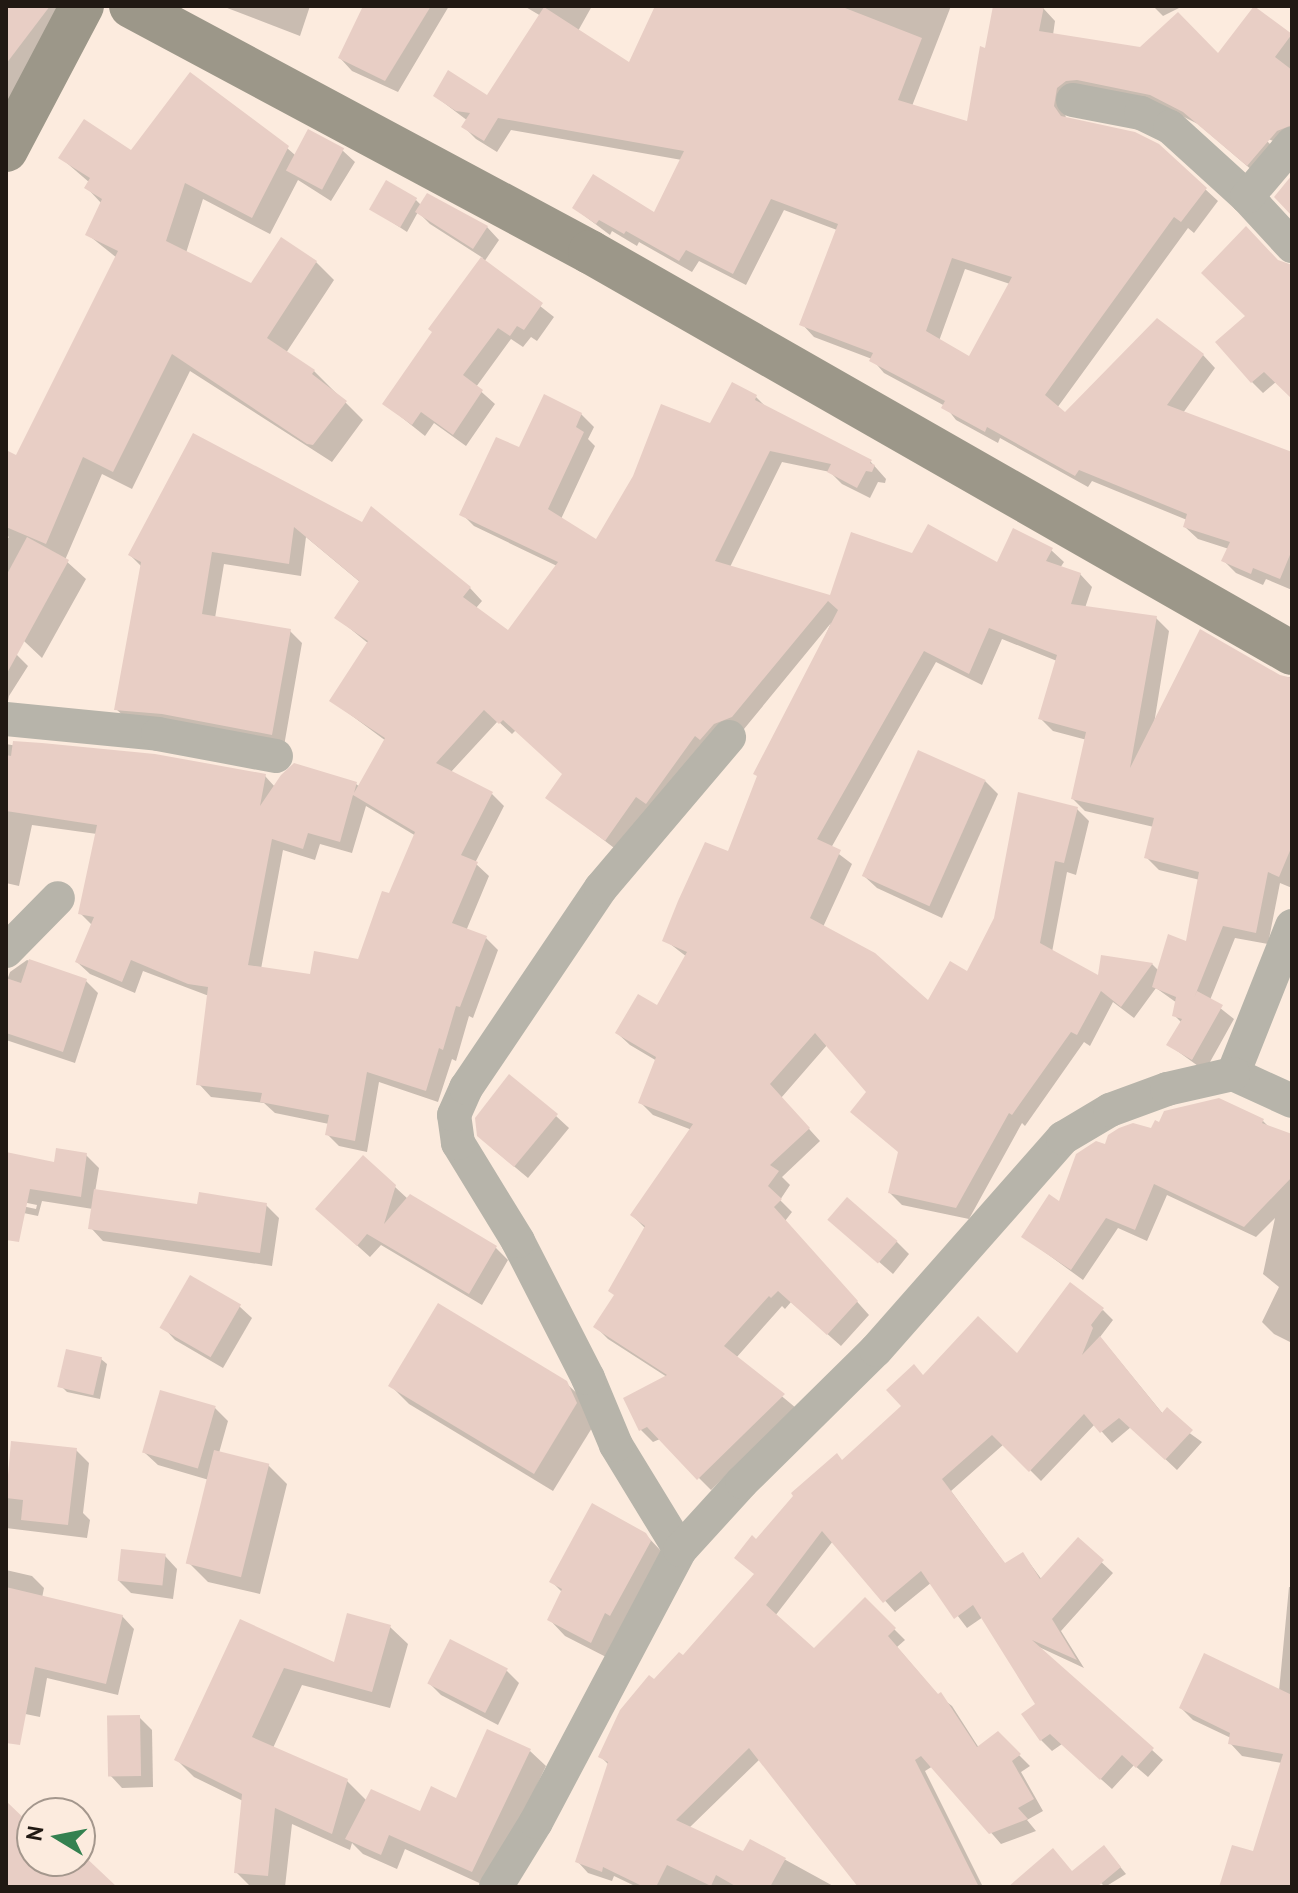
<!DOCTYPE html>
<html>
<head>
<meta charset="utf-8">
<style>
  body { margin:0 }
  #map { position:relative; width:1298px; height:1893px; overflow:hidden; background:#fcebde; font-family:"PT Sans",sans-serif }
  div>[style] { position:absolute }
  .shadow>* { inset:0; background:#0003 }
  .building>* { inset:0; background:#e8cec5; transform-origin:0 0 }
  .street>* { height:34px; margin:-17px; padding:0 17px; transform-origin:17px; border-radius:17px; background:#b7b4aa }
  .secondary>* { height:44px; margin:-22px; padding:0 22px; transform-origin:22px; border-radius:22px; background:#9c9789 }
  span { translate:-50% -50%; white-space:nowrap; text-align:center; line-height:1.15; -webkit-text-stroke:6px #fcebde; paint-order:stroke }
  .frame { position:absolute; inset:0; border:8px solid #211913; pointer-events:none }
  .north { position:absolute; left:16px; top:1797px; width:80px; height:80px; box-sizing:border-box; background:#fcebde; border:2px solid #a4978d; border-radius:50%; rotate:280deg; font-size:22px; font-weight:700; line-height:32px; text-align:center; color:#211913 }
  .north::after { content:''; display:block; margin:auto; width:28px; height:36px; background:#348150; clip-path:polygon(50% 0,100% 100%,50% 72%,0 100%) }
</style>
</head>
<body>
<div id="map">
  <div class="shadow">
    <div style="clip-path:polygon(6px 6px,84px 6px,6px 110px)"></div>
    <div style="clip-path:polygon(222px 6px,310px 6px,300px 36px)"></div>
    <div style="clip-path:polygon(362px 6px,449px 6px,398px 92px,352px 71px,340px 58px,365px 7px)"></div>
    <div style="clip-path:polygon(evenodd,524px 6px,592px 6px,578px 31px,630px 65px,657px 6px,951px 6px,912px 106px,969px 124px,995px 6px,1043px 8px,1055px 21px,1053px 35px,1175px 54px,1218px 55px,1255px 8px,1292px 36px,1292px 142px,1287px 146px,1263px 137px,1280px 154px,1260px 177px,1198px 124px,1164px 107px,1065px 110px,1066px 120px,1205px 189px,1218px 201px,1194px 233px,1188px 228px,1057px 408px,1065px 415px,1203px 355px,1215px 368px,1183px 413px,1292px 455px,1292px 590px,1266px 579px,1263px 585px,1236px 573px,1224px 561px,1229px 549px,1198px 539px,1185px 527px,1187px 520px,1092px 481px,1088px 487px,1000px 438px,998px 443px,956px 420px,945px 406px,884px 373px,872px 359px,814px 337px,802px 324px,837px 230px,784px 210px,746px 285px,699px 261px,692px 272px,639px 242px,637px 246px,612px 231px,610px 235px,574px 208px,655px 215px,682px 160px,511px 130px,497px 152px,476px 139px,464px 127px,468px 121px,435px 96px,488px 97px,541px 16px,524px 6px,965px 269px,1010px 284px,970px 358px,939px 341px,965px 269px)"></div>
    <div style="clip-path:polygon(1153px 6px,1183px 6px,1163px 16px)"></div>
    <div style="clip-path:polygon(287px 148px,295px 155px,342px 150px,355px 162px,331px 201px,298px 180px,270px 234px,203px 199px,186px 253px,252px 286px,316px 262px,334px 280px,286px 353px,314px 371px,363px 420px,332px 462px,190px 371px,132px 489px,102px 474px,65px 560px,86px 579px,42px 658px,6px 624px,6px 540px,9px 537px,6px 535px,6px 453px,17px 457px,117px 258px,87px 234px,102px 204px,87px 188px,90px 183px,61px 158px)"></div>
    <div style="clip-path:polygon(416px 200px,422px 206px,487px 227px,499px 240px,484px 262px,554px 317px,537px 341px,531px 337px,523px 347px,511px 339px,476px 387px,495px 404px,466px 446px,434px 423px,425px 436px,385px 404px,434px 332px,431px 328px,483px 258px,430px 224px,418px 212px,407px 232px,372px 209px)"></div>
    <div style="clip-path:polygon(1278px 262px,1292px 270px,1292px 396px,1277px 381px,1263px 393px,1252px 382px,1248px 316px)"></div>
    <div style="clip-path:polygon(evenodd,756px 397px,769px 410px,870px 461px,886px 479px,885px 483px,878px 482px,870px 498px,842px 484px,830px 472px,782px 462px,730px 567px,831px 598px,913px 556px,998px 565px,1051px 550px,1064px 562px,1060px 568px,1080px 574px,1092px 587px,1085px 608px,1156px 618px,1169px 631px,1153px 730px,1279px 677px,1292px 677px,1292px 888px,1280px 883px,1268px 944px,1235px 938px,1210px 1000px,1234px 1019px,1205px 1071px,1169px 1045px,1182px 1023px,1174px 1015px,1177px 1003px,1156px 988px,1134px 1018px,1113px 1002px,1090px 1046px,1084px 1042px,1025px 1126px,1022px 1123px,969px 1219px,902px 1205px,890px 1193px,900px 1153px,868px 1092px,828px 1044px,781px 1098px,820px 1141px,782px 1177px,790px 1185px,780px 1200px,792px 1212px,785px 1221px,869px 1315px,841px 1346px,791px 1302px,785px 1309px,782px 1306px,736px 1358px,796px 1408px,711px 1490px,660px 1439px,653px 1442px,641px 1430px,625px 1399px,667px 1377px,608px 1339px,596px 1327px,616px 1296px,646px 1229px,632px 1215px,692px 1130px,653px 1115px,641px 1103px,657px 1061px,630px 1045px,617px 1033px,658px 1008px,687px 957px,665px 940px,729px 853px,831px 623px,744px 729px,727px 735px,618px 851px,548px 797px,564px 774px,516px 730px,512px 734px,498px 721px,450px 773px,492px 794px,504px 806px,475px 863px,489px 876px,466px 931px,486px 938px,498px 950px,473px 1018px,469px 1016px,456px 1061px,452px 1059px,438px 1102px,379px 1082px,367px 1152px,339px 1146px,327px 1134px,329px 1124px,275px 1113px,264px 1103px,211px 1097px,199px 1084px,209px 996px,143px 971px,135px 993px,90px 974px,77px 962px,93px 926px,80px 913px,97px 834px,32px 825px,19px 886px,6px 883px,6px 744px,62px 754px,265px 776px,275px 787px,356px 784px,360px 787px,386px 741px,332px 701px,369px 644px,337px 618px,360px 582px,306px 537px,301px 576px,224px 564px,215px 618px,290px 631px,302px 643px,284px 746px,129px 721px,116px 709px,142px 567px,130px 555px,194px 436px,363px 524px,372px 509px,470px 588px,482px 601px,476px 608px,509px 632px,557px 566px,474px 526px,462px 514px,520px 450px,581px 414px,594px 427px,588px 439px,595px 446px,561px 519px,597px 542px,711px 426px,756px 397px,1002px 639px,1057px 661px,1041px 719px,1053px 731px,1087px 740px,1073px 799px,1085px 811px,1154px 827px,1147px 858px,1159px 870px,1200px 880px,1188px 944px,1159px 971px,1152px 964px,1103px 957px,1100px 978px,1052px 952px,1067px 872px,1076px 875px,1089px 821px,1077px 809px,968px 974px,929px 1004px,823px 927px,852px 864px,831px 848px,936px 662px,982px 685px,1002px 639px,756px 397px,366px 806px,416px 836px,359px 961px,312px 977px,261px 969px,283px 850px,315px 860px,320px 844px,352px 853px,366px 806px)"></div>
    <div style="clip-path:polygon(6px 651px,17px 655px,28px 666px,9px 696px,6px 712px)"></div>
    <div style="clip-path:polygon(985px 781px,998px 794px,942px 918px,877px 888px,864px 876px)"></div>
    <div style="clip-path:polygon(27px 960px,86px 981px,98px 993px,75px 1063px,6px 1040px,6px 983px,10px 972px)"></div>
    <div style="clip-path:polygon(556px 1116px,569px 1128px,528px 1178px,492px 1148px)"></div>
    <div style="clip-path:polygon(1263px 1121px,1270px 1128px,1292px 1136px,1292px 1343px,1274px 1334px,1262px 1322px,1279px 1287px,1263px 1274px,1275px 1218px,1256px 1237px,1167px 1195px,1147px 1241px,1118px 1228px,1083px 1280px,1024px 1237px,1061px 1204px,1106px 1147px,1152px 1131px)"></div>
    <div style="clip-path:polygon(evenodd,6px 1154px,55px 1165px,86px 1155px,99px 1168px,95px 1192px,199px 1206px,266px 1205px,279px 1218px,272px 1266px,103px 1241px,91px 1228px,93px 1209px,42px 1201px,38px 1216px,9px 1210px,6px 1154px,8px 1199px,37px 1205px,36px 1209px,8px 1203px,8px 1199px)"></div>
    <div style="clip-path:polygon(395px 1187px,408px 1199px,496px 1248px,508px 1260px,482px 1305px,381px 1245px,370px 1257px,330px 1221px)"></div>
    <div style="clip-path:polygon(831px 1220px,897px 1242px,909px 1254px,893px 1274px)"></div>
    <div style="clip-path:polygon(239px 1306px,252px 1318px,223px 1368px,175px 1340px,163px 1327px)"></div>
    <div style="clip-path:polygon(1103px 1310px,1113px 1320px,1100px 1337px,1163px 1414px,1202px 1442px,1177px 1470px,1131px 1427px,1112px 1443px,1095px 1424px,1041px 1481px,1004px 1444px,951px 1491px,1006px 1565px,1023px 1554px,1042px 1580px,1078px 1540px,1113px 1573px,1061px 1631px,1084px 1668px,1039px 1647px,1163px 1760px,1148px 1777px,1134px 1765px,1112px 1789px,1062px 1744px,1052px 1751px,1041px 1740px,1037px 1705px,983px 1617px,967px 1628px,932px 1582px,895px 1612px,833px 1541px,775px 1616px,814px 1651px,865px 1600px,905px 1640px,897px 1647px,939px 1696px,952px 1706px,979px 1748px,998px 1734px,1030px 1766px,1021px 1772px,1043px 1811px,1027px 1820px,1036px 1831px,1001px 1844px,933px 1766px,925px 1771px,983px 1887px,860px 1887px,760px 1759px,689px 1828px,744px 1853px,751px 1841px,835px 1887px,637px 1887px,614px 1876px,612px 1881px,588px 1873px,578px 1862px,609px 1765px,600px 1756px,654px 1682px,683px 1658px,756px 1575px,737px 1558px,903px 1406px,924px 1377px,1017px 1356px)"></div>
    <div style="clip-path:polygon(101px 1359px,107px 1364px,100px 1399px,67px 1392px,61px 1386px)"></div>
    <div style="clip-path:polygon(566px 1383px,586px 1402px,595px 1423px,553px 1491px,409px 1404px,390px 1385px)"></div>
    <div style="clip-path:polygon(215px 1408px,228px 1421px,219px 1453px,268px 1465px,287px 1484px,260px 1594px,208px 1582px,189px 1563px,209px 1480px,158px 1465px,145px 1453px)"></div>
    <div style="clip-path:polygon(76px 1450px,89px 1463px,83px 1513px,90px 1520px,87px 1538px,6px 1528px,6px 1493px)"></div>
    <div style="clip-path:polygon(645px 1534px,662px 1552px,608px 1658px,565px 1636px,549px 1619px,562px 1592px,552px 1582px)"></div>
    <div style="clip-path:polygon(165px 1556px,177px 1569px,173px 1599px,131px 1593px,118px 1580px)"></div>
    <div style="clip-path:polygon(6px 1570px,32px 1576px,44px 1588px,42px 1598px,122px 1616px,134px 1629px,118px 1695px,47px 1678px,40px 1717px,6px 1710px)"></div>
    <div style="clip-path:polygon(1289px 1587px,1292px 1587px,1292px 1887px,1221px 1887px,1254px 1854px,1282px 1763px,1242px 1756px,1230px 1743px,1231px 1738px,1193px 1720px,1181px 1708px,1279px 1691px)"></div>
    <div style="clip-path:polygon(241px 1621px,335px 1665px,390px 1627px,408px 1644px,390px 1708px,302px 1685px,273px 1748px,347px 1781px,367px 1801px,421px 1813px,457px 1801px,530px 1751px,546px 1766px,488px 1887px,405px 1849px,397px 1869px,363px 1854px,352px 1843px,350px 1850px,292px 1824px,285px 1887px,251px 1887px,236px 1872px,243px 1801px,194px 1777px,176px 1759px)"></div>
    <div style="clip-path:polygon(507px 1671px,519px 1683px,498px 1725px,441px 1695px,429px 1683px)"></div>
    <div style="clip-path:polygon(139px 1717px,152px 1730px,153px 1787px,122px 1788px,110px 1775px)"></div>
    <div style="clip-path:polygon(1109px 1853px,1126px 1874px,1105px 1887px,1101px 1883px)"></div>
  </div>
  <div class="building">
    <div style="clip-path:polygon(6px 6px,50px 6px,6px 64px)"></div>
    <div style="clip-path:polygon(363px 6px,431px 6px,385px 81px,338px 58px)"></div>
    <div style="clip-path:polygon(evenodd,655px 6px,840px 6px,922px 38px,898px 100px,967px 121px,980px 46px,985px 48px,993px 6px,1044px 6px,1039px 31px,1140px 47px,1178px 12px,1218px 53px,1254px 6px,1292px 34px,1275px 57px,1292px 70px,1292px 125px,1277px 131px,1247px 166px,1183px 112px,1150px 95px,1077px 80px,1066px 81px,1057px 88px,1054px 106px,1061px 116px,1135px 132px,1159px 144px,1207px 188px,1181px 222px,1174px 217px,1045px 395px,1065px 412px,1157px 318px,1204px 354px,1167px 405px,1292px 452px,1292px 550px,1280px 579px,1253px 568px,1251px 574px,1221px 561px,1230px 542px,1183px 527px,1187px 514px,1079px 470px,1075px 476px,987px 427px,985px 432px,941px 408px,945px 401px,869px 361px,873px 353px,799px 325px,838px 224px,771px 199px,733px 274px,686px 250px,679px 261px,626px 231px,624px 234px,599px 220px,596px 224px,572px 208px,593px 174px,654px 212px,684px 151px,498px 118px,484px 141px,461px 127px,470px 113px,456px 111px,433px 96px,448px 70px,487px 95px,544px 7px,629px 62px,655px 6px,952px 258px,1012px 277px,969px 356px,926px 331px,952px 258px)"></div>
    <div style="clip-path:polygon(190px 72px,289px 146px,252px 218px,185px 183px,166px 241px,251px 283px,281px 237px,317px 261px,267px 338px,315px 370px,312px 374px,347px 401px,313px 445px,307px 444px,172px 354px,113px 472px,83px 457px,46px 544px,6px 527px,6px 450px,16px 455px,118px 251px,85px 235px,102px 199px,84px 188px,90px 178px,58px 158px,84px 119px,131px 150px)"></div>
    <div style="left:308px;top:129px;width:41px;height:47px;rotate:28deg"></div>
    <div style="clip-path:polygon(1292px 175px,1292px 216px,1274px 197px)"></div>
    <div style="left:386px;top:180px;width:36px;height:34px;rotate:30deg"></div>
    <div style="clip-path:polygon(427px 193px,488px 226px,473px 249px,415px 212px)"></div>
    <div style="clip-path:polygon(1246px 226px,1278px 260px,1292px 265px,1292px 399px,1264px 372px,1251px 383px,1215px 342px,1245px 316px,1201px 273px)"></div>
    <div style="clip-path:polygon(481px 257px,543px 303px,524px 330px,517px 326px,510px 336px,498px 328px,463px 375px,483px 390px,453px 435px,421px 412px,412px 425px,382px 404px,432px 332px,428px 329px)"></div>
    <div style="clip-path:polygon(evenodd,732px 382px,757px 395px,755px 400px,872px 460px,870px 463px,875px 465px,872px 472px,866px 471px,857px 488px,827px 472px,831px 464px,770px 451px,715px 561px,830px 595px,851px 532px,912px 553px,928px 524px,997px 562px,1013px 528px,1053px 548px,1046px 561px,1081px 573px,1071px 604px,1157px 616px,1130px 768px,1200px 629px,1280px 675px,1292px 678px,1292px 846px,1279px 877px,1268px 872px,1256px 933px,1223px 926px,1194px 998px,1197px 991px,1223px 1005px,1192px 1060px,1166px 1045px,1182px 1019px,1172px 1016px,1176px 997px,1152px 987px,1168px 934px,1186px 941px,1199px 872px,1144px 858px,1154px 818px,1071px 799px,1086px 732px,1038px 719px,1057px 655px,989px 628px,969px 674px,924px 651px,817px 839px,841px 850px,810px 918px,875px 953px,928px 1000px,950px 961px,967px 971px,994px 918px,1018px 792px,1078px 807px,1064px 863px,1055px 861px,1040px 943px,1098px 975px,1101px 955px,1153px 963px,1121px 1007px,1101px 991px,1077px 1035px,1071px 1032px,1012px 1115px,1009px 1113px,956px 1208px,888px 1193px,898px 1152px,850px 1112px,866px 1092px,815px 1033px,770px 1084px,810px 1128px,770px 1165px,779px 1171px,768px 1186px,782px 1199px,774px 1207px,858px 1301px,827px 1335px,778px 1291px,771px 1298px,769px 1296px,724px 1346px,785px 1394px,697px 1480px,647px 1427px,639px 1431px,623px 1398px,667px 1375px,593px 1327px,614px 1295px,608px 1291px,645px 1226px,630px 1215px,693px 1124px,638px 1103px,656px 1057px,615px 1033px,638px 994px,657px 1005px,687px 952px,662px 941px,678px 901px,705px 842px,728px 851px,757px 776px,753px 774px,838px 610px,828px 601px,732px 717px,714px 724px,700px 740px,695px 736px,646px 804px,636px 797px,605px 841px,545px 798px,562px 774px,503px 720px,499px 724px,484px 710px,436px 763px,493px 792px,461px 855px,478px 862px,452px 923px,487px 936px,460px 1007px,456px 1006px,443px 1050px,439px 1048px,426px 1091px,367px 1072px,355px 1141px,325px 1135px,329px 1115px,260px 1102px,262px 1093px,196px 1085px,208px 987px,188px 984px,131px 960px,122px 982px,75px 962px,94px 917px,78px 914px,97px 825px,6px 811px,6px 755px,11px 756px,13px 741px,42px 743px,155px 754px,266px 774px,260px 806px,281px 775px,294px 763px,357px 782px,354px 793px,385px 738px,329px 701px,368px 641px,334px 618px,359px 581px,294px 527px,289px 564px,212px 552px,202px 614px,291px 629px,272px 735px,162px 714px,114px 710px,141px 562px,128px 555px,193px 433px,362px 522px,371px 506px,471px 587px,463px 597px,508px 630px,558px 562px,459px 515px,496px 437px,519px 447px,544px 394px,582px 413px,576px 427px,584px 432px,548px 509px,596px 539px,633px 476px,661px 404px,710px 423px,732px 382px,353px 795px,415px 832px,389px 893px,382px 891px,358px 959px,314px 951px,310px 974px,248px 965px,272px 839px,303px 849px,308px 833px,340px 842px,353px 795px)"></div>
    <div style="clip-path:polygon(27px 537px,69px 560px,6px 675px,6px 576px)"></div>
    <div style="left:918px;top:750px;width:74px;height:138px;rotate:24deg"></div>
    <div style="clip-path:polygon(29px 959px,87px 979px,63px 1052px,6px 1033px,6px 978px,21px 983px)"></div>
    <div style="clip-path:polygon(509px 1074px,558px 1114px,514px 1167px,477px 1136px,475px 1118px)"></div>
    <div style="clip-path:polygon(1219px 1098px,1264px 1119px,1262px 1123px,1292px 1134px,1292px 1177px,1244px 1227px,1154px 1184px,1135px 1230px,1106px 1218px,1071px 1270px,1021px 1237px,1049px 1194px,1059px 1201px,1076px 1154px,1096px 1141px,1105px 1144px,1108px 1135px,1119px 1128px,1133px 1123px,1151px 1128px,1155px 1120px,1159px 1122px,1164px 1111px)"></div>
    <div style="clip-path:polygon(56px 1148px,87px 1153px,81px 1197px,30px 1189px,19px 1242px,6px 1240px,6px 1152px,54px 1162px)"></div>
    <div style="clip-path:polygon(363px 1155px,396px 1185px,384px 1224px,410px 1194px,497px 1246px,469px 1294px,367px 1234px,357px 1246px,315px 1209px)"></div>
    <div style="clip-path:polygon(94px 1189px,197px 1204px,199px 1192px,267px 1203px,260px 1253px,88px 1229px)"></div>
    <div style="left:847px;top:1197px;width:67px;height:30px;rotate:41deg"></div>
    <div style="left:190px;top:1275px;width:59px;height:61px;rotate:30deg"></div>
    <div style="clip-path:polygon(1070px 1282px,1104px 1308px,1091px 1325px,1093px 1328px,1082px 1355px,1100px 1336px,1162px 1413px,1167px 1407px,1193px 1430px,1165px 1460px,1119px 1418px,1100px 1433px,1084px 1414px,1029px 1472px,992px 1435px,942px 1479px,1005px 1563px,1023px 1552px,1040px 1579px,1078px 1537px,1104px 1560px,1052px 1619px,1077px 1660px,1032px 1640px,1154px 1748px,1136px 1768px,1122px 1755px,1100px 1780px,1050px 1734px,1040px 1741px,1021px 1714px,1035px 1704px,973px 1605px,954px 1619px,921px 1571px,883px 1603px,822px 1531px,766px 1605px,814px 1648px,865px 1597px,896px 1628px,888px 1636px,938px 1694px,941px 1692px,977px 1747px,998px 1731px,1021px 1754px,1012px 1761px,1034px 1799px,1018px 1808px,1028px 1819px,989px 1834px,921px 1756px,915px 1760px,979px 1887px,858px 1887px,749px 1748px,676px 1820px,743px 1851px,750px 1839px,786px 1858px,770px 1887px,737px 1887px,716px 1875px,711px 1886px,667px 1865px,656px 1887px,644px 1887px,603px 1867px,602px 1872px,575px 1862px,608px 1762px,598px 1757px,620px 1710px,649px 1675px,654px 1679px,679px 1652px,683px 1655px,754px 1574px,734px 1558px,752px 1535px,756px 1539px,793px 1496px,791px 1493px,837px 1453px,842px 1460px,901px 1406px,886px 1390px,914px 1364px,923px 1375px,978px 1316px,1017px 1353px)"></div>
    <div style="clip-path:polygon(438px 1303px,567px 1381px,577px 1403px,534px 1474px,388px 1386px)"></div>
    <div style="left:66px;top:1349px;width:37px;height:39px;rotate:13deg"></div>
    <div style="left:160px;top:1390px;width:58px;height:65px;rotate:16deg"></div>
    <div style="clip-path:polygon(11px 1441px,77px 1448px,68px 1525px,21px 1520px,23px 1500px,6px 1498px)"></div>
    <div style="left:214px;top:1450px;width:57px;height:117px;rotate:14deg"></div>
    <div style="clip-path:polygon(592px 1503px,646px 1533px,651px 1541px,610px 1616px,605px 1613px,591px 1643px,547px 1620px,562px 1589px,549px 1582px)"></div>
    <div style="left:121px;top:1549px;width:45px;height:32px;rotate:6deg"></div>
    <div style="clip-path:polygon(6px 1587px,123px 1615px,106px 1684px,35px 1667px,20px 1745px,6px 1743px)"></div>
    <div style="clip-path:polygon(347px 1613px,391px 1625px,372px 1692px,284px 1668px,252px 1737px,348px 1779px,332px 1834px,275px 1808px,268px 1876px,234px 1873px,242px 1794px,174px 1760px,240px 1619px,334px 1662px)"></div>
    <div style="left:450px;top:1639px;width:65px;height:50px;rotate:27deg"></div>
    <div style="clip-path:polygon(1204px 1653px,1292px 1695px,1292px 1887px,1219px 1887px,1232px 1845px,1253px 1851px,1283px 1754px,1228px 1744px,1230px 1733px,1179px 1708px)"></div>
    <div style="left:140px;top:1715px;width:61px;height:33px;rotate:89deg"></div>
    <div style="clip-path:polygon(487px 1729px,531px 1749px,472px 1872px,389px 1835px,381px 1855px,345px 1839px,371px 1789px,420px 1811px,431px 1786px,456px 1798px)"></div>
    <div style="clip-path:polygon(6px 1801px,32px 1826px,32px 1861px,80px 1861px,80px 1852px,117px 1887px,6px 1887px)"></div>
    <div style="clip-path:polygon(1104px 1845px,1121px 1867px,1097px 1887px,1008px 1887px,1053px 1848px,1072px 1871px)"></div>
  </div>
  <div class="street">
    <div style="left:1073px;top:100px;width:69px;rotate:10.8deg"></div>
    <div style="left:1141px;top:113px;width:32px;rotate:26deg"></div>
    <div style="left:1170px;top:127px;width:104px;rotate:42.3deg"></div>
    <div style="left:1247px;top:197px;width:67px;rotate:47.4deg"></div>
    <div style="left:1247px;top:197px;width:70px;rotate:-49.7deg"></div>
    <div style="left:6px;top:719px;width:153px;rotate:5.6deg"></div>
    <div style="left:158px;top:734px;width:120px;rotate:10.6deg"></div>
    <div style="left:1292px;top:926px;width:159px;rotate:111.7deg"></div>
    <div style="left:1233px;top:1074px;width:65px;rotate:24.6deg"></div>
    <div style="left:6px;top:951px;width:74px;rotate:-45.5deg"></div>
    <div style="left:680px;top:1550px;width:123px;rotate:-121.4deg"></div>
    <div style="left:616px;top:1445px;width:73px;rotate:-112.7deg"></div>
    <div style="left:588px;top:1378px;width:154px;rotate:-117.1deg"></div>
    <div style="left:518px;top:1241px;width:115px;rotate:-121.5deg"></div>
    <div style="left:458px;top:1143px;width:28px;rotate:-98deg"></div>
    <div style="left:454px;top:1115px;width:30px;rotate:-66deg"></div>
    <div style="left:466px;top:1088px;width:241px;rotate:-56deg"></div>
    <div style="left:601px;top:888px;width:198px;rotate:-49.7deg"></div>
    <div style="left:496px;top:1887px;width:76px;rotate:-58.4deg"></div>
    <div style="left:536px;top:1822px;width:308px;rotate:-62.1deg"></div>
    <div style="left:680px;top:1550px;width:92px;rotate:-47.6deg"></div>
    <div style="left:742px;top:1482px;width:188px;rotate:-44.6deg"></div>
    <div style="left:876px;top:1350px;width:283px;rotate:-48.6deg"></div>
    <div style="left:1063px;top:1138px;width:55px;rotate:-30.8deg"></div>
    <div style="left:1110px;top:1110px;width:61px;rotate:-20.2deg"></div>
    <div style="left:1167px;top:1089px;width:68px;rotate:-12.8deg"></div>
  </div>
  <div class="secondary">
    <div style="left:131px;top:6px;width:521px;rotate:28.19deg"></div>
    <div style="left:590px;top:252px;width:808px;rotate:29.74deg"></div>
    <div style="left:6px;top:150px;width:163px;rotate:-62.2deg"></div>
  </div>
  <div class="frame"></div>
  <div class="north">N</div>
</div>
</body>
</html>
